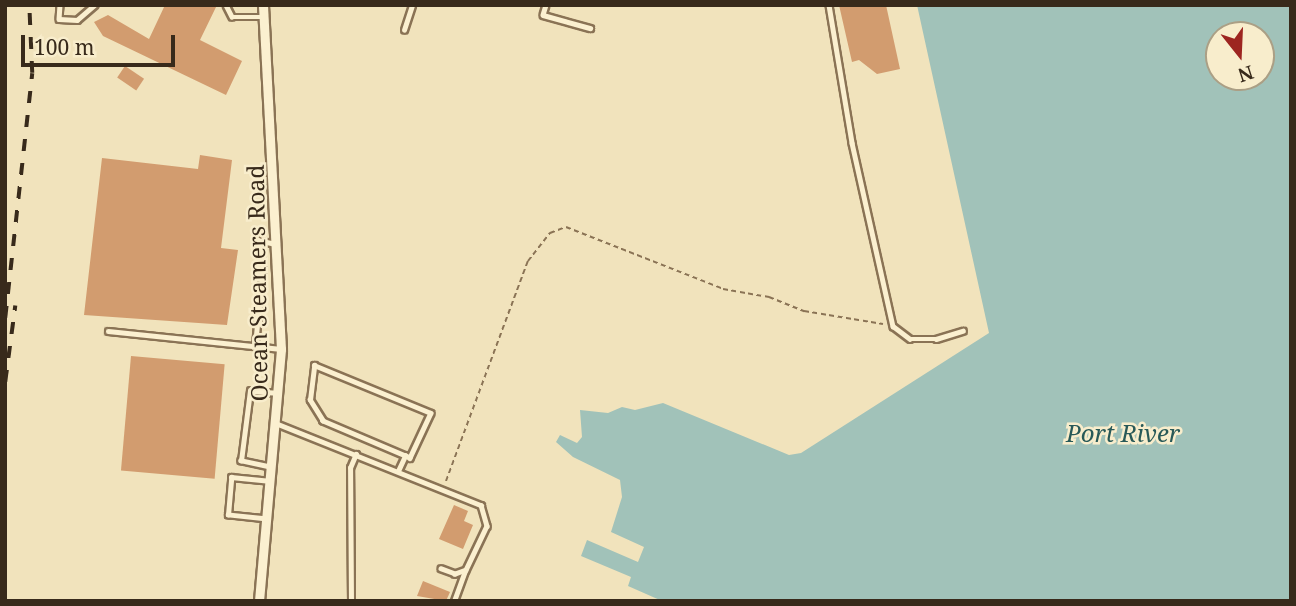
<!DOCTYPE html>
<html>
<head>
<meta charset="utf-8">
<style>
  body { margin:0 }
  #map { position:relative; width:1296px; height:606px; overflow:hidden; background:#f1e3bc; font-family:"Noto Serif",serif }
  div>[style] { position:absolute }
  .water>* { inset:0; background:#a1c2b9 }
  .building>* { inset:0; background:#d29c6f; transform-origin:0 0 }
  .path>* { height:2px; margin-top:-1px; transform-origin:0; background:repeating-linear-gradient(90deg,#8a7355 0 5px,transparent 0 8.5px) }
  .roads { filter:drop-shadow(2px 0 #8a7355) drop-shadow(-2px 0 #8a7355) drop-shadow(0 2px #8a7355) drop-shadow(0 -2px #8a7355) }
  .lane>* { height:4.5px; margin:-2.25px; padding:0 2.25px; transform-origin:2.25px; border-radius:2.25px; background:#fbf0d0 }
  .street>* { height:9px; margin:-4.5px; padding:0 4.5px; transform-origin:4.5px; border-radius:4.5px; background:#fbf0d0 }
  .rail>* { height:3.5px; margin-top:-1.75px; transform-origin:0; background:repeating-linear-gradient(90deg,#382a1b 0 12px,transparent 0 24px) }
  span { translate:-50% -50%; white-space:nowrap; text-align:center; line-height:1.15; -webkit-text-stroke:5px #f8edcc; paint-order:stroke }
  .street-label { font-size:23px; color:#382a1b }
  .water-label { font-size:24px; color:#285958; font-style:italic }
  .frame { position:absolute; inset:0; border:7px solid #382a1b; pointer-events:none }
  .north { position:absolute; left:1205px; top:21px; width:70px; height:70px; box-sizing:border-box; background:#f8edcc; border:2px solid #ab9f85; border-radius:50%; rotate:162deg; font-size:19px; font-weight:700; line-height:28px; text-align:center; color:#382a1b }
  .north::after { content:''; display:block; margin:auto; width:24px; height:32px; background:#9d2520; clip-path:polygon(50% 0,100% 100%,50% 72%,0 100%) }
  .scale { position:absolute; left:21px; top:35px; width:154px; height:32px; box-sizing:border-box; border:4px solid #382a1b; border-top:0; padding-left:9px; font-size:21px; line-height:24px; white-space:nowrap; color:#382a1b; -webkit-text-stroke:5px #f8edcc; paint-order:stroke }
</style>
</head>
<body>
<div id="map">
  <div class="water">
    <div style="clip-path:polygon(evenodd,917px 5px,1291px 5px,1291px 601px,662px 601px,628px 586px,631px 577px,581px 556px,587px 540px,638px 562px,644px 547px,611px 532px,622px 497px,620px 480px,573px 457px,556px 442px,560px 435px,577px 443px,582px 437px,580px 410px,608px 413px,622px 407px,635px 410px,663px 403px,789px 455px,801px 453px,989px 333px,917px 5px,1219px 35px,1261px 35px,1261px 77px,1219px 77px,1219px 35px)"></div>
  </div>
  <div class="building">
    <div style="clip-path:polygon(165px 5px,217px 5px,200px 40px,242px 61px,226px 95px,103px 36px,94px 22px,108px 15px,149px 39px)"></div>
    <div style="clip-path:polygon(839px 5px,886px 5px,900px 69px,877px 74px,859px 60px,852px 62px)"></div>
    <div style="left:125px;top:66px;width:23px;height:14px;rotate:34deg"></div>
    <div style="clip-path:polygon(200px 155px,232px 160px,221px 248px,238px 250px,227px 325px,84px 315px,102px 158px,198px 169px)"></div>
    <div style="left:131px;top:356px;width:94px;height:115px;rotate:5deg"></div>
    <div style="clip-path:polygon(454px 505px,468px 511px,464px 521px,473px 525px,463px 549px,439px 539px)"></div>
    <div style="clip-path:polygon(423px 581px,450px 592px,446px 601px,417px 596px)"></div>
  </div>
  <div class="path">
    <div style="left:446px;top:481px;width:235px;rotate:-69.6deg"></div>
    <div style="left:528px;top:261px;width:36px;rotate:-52deg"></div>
    <div style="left:550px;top:233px;width:17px;rotate:-21deg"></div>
    <div style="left:566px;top:227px;width:169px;rotate:21.5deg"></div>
    <div style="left:723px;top:289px;width:47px;rotate:9.9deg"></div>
    <div style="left:769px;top:297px;width:38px;rotate:22deg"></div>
    <div style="left:804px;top:311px;width:80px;rotate:9.3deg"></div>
  </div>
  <div class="roads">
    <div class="lane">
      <div style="left:60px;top:5px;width:14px;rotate:94deg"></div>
      <div style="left:59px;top:19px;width:18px;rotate:3deg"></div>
      <div style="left:77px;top:20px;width:23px;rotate:-41deg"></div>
      <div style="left:226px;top:5px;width:13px;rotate:63deg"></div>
      <div style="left:232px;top:17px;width:31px"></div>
      <div style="left:546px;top:5px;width:10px;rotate:107deg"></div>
      <div style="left:543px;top:15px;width:49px;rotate:15.5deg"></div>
      <div style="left:829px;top:5px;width:140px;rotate:80.5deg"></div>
      <div style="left:852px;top:143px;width:188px;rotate:77.4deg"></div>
      <div style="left:893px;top:326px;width:21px;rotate:37deg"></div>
      <div style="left:910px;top:339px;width:26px"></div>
      <div style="left:936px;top:339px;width:28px;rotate:-17deg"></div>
      <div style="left:404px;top:30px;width:26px;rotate:-72deg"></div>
      <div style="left:108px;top:331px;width:174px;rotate:5.9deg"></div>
      <div style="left:255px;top:345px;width:79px;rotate:-84.2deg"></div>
      <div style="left:263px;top:266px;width:27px;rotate:-103deg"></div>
      <div style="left:257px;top:240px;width:19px;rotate:12deg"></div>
      <div style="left:314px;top:365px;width:126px;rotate:22.3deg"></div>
      <div style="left:431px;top:413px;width:50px;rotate:115deg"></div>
      <div style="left:410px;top:458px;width:95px;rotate:-157deg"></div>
      <div style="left:323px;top:421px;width:25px;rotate:-122deg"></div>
      <div style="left:310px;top:400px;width:35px;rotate:-83deg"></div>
      <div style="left:278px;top:424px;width:219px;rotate:21.8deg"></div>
      <div style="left:481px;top:505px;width:22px;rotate:74deg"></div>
      <div style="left:487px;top:526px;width:49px;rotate:115.5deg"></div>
      <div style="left:466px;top:570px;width:12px;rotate:160deg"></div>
      <div style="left:455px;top:574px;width:15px;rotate:-160deg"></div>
      <div style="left:270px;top:467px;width:30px;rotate:-168deg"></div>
      <div style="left:241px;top:461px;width:71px;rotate:-82.7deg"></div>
      <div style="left:250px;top:391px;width:26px;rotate:4deg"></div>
      <div style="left:398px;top:471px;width:17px;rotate:-65deg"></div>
      <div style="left:267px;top:519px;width:39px;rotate:-174deg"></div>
      <div style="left:228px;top:515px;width:38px;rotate:-85deg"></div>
      <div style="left:231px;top:477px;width:40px;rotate:5.7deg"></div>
      <div style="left:351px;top:601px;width:133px;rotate:-90.4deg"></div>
      <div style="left:350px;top:468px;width:15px;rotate:-67deg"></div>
      <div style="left:454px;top:601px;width:32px;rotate:-70deg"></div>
    </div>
    <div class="street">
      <div style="left:259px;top:601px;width:253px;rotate:-85deg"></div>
      <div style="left:281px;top:349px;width:344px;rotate:-93deg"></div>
    </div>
  </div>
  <div class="rail">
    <div style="left:5px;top:318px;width:246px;rotate:-83.7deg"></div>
    <div style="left:32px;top:73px;width:68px;rotate:-92.5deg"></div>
    <div style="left:5px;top:382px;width:77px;rotate:-82.5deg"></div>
  </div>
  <div class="street-label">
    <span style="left:257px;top:283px;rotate:-91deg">Ocean Steamers Road</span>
  </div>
  <div class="water-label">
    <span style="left:1123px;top:433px">Port River</span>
  </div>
  <div class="frame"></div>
  <div class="north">N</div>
  <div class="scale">100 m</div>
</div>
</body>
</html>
